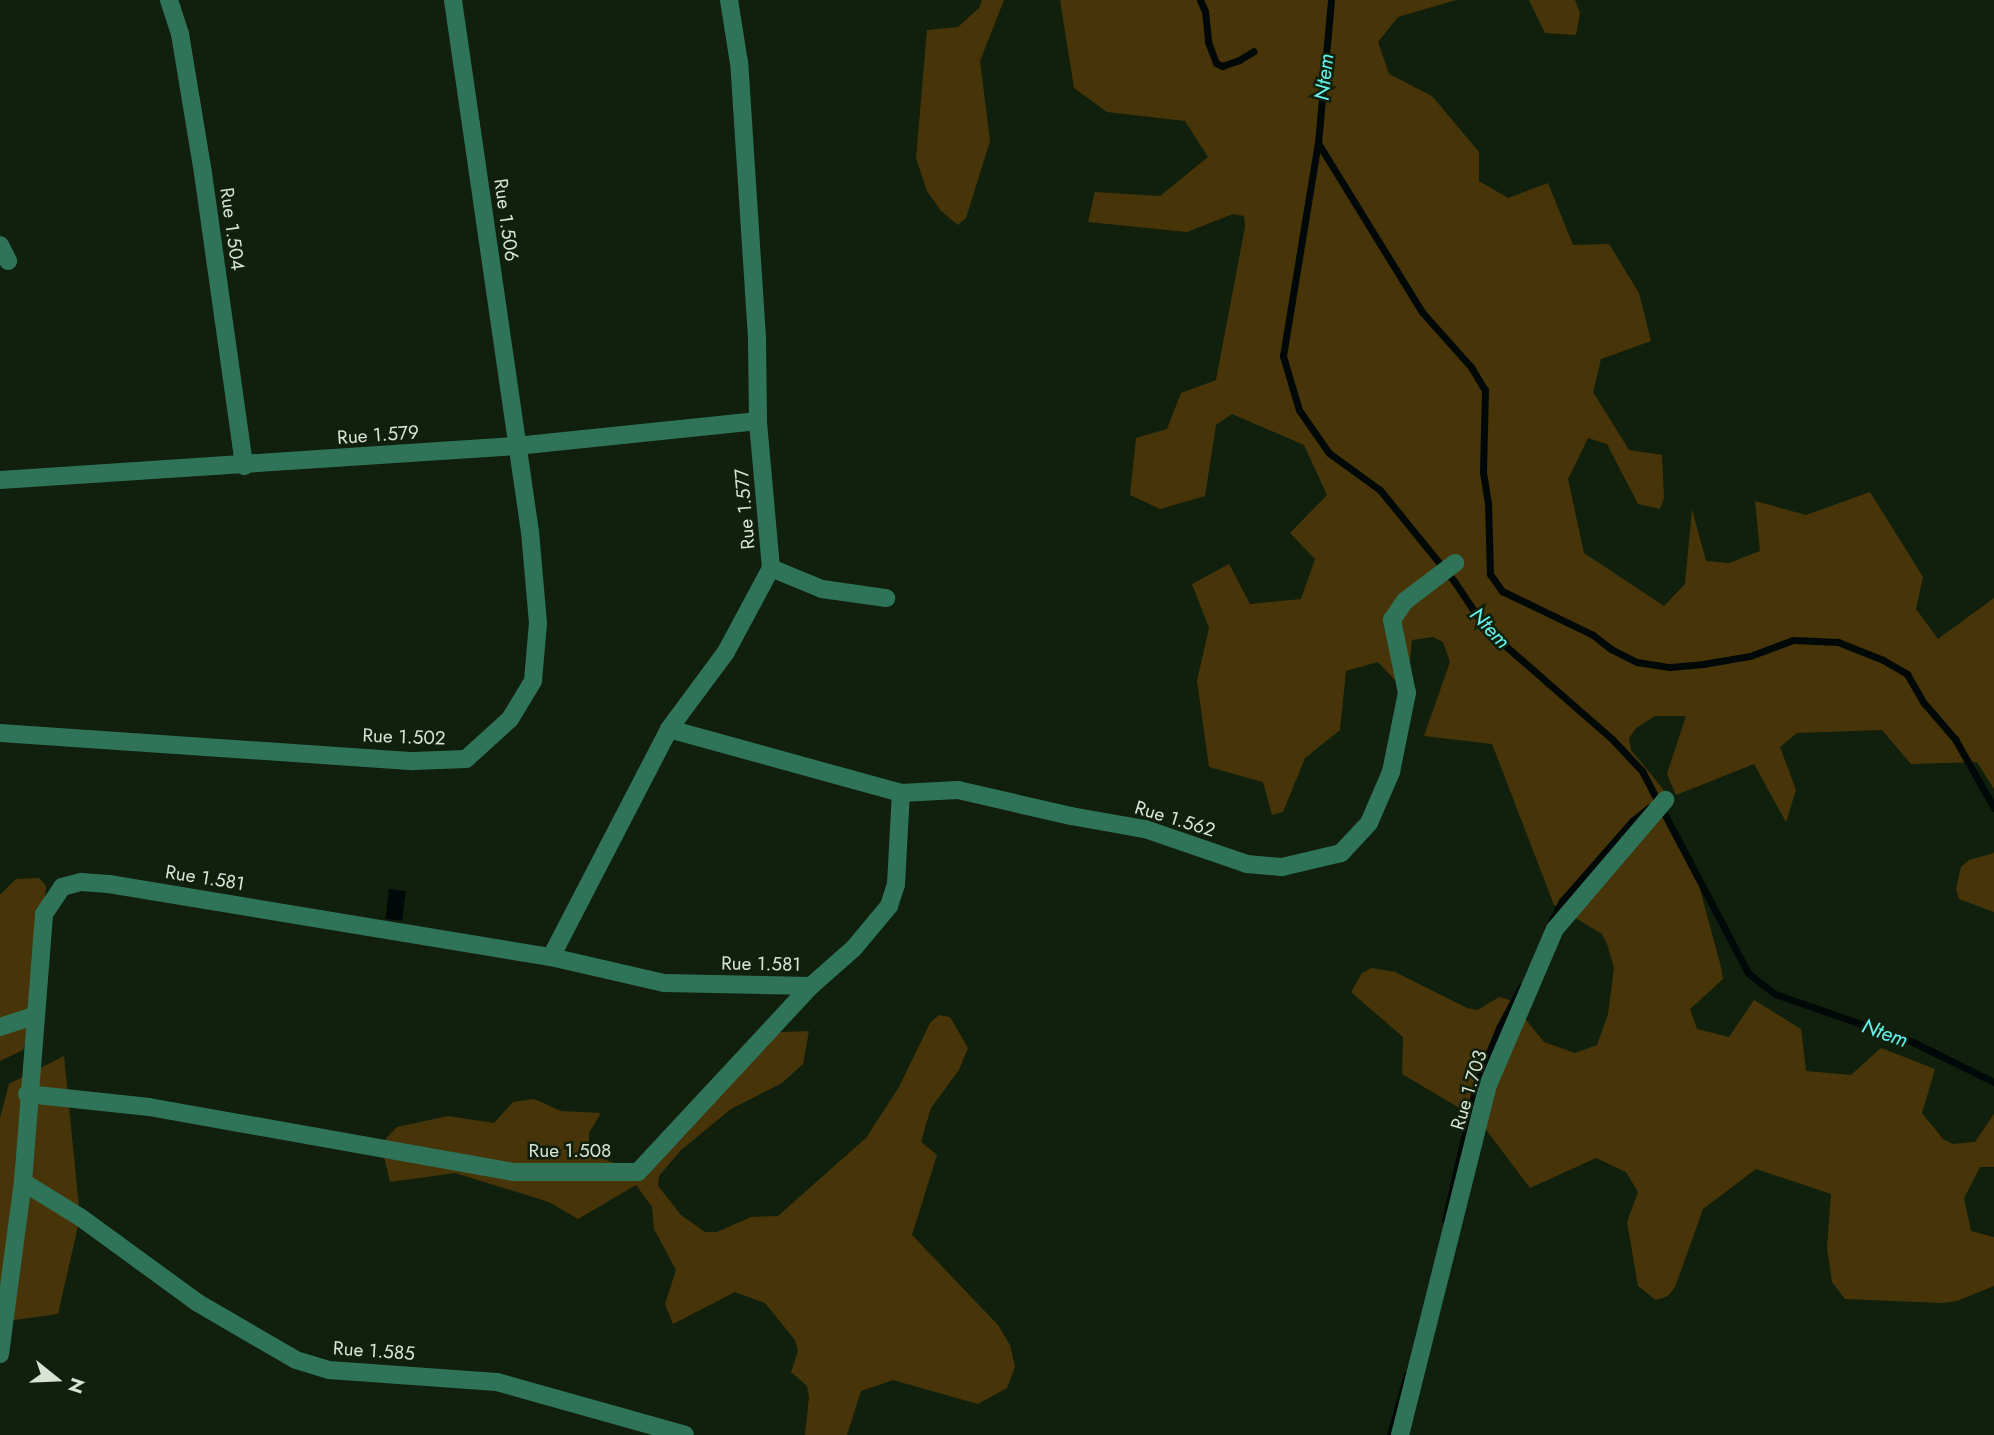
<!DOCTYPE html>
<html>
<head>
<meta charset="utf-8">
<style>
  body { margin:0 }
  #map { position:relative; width:1994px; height:1435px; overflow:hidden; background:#11200c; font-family:Jost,sans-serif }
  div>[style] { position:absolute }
  .green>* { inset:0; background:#473509 }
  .water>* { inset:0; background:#000808; transform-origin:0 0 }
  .stream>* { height:7px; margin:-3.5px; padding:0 3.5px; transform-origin:3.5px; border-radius:3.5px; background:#000808 }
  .minor>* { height:18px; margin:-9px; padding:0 9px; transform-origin:9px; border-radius:9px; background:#2f7459 }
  span { translate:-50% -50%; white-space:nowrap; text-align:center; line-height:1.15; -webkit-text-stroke:5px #11200c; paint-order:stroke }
  .street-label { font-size:19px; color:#d8e3d5 }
  .water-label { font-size:21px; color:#64f2ec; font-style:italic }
  .north { position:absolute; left:21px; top:1344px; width:70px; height:70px; -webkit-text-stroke:5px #11200c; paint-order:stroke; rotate:108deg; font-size:19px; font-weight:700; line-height:28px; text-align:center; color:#d8e3d5 }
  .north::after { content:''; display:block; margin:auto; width:24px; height:32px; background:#d8e3d5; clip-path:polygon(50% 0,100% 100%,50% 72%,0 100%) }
</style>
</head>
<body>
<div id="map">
  <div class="green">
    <div style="clip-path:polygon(982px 0,1004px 0,980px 61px,990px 141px,966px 218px,958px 225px,941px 211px,927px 191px,916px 158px,927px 30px,958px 27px,979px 8px)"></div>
    <div style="clip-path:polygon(1060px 0,1456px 0,1398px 17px,1378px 42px,1389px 74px,1432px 96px,1479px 152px,1479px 181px,1508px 198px,1548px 183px,1573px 245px,1609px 244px,1639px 293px,1651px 341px,1601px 359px,1593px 392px,1629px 450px,1662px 455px,1664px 498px,1660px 509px,1638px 504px,1607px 444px,1588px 438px,1568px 479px,1584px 553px,1664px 606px,1685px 584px,1692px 509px,1706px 561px,1729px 563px,1760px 551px,1755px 501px,1806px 515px,1870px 492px,1923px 577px,1916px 609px,1938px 639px,1994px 598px,1994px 789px,1977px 762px,1911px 764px,1882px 730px,1797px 733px,1780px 747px,1796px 790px,1786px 822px,1754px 764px,1676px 795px,1667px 774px,1686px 716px,1655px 716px,1636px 728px,1629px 738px,1631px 750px,1663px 789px,1667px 827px,1687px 849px,1692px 860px,1721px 967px,1723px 979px,1690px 1009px,1697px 1029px,1729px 1037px,1754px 1000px,1801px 1029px,1806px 1071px,1851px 1075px,1881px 1048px,1935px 1069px,1922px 1113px,1943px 1139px,1953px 1144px,1975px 1142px,1994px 1114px,1994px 1167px,1980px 1167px,1964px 1198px,1971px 1231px,1994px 1237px,1994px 1286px,1957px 1301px,1943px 1303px,1845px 1299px,1832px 1282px,1827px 1248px,1831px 1194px,1756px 1169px,1703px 1209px,1675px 1287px,1668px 1296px,1656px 1300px,1638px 1286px,1627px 1222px,1638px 1192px,1626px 1172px,1596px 1158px,1530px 1188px,1478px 1119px,1402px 1074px,1403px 1037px,1351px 992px,1362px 973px,1372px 968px,1395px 972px,1467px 1008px,1478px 1010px,1499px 997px,1510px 1000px,1544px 1042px,1575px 1053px,1597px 1045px,1608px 1014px,1614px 968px,1607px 944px,1602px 934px,1554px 905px,1492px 744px,1424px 736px,1450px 662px,1443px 642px,1433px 637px,1412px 640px,1407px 693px,1378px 662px,1346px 671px,1340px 730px,1305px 758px,1283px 812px,1272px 815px,1263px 782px,1209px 767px,1197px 681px,1209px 628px,1192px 584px,1229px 564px,1250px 604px,1301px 599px,1315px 559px,1290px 533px,1327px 495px,1304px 445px,1232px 414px,1216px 425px,1205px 496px,1160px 509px,1130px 495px,1136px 438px,1167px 429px,1181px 393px,1216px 380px,1245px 227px,1244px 216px,1233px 214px,1187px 232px,1088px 222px,1095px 192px,1160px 196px,1208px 157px,1185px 121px,1107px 112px,1074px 88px)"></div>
    <div style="clip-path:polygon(1529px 0,1575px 0,1580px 13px,1576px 35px,1545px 33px)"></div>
    <div style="clip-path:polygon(1994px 853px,1994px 912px,1959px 899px,1956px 889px,1961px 867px,1969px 860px)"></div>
    <div style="clip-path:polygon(39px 878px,46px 886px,34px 1016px,23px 1050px,0 1061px,0 895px,16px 879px)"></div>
    <div style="clip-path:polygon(939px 1015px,950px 1017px,968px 1048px,959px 1070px,931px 1108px,924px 1131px,921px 1142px,937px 1155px,912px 1235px,998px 1325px,1010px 1345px,1015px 1367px,1007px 1388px,978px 1404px,893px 1380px,861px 1391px,847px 1435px,805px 1435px,809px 1397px,807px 1386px,791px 1372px,798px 1351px,795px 1340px,765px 1303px,735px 1292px,673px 1324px,665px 1304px,676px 1270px,654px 1229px,652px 1207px,636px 1185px,578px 1219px,549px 1202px,455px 1173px,390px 1182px,381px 1144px,397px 1127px,448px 1116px,494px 1123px,513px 1102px,534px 1099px,561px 1111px,601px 1113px,589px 1133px,589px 1149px,596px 1157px,631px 1168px,655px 1151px,755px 1033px,809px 1031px,803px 1064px,782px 1083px,731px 1109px,681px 1150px,659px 1176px,658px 1186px,681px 1215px,705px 1232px,717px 1232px,751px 1217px,778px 1216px,866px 1138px,899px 1087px,930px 1023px)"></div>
    <div style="clip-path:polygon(64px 1056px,80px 1217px,58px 1314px,0 1322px,0 1118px,9px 1084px)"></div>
  </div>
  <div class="water">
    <div style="left:389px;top:889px;width:17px;height:30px;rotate:7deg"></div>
  </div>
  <div class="stream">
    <div style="left:1200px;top:0;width:12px;rotate:66deg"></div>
    <div style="left:1205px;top:11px;width:31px;rotate:84deg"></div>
    <div style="left:1208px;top:42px;width:22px;rotate:69deg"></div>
    <div style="left:1216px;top:63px;width:7px;rotate:27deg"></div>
    <div style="left:1222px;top:66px;width:18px;rotate:-19deg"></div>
    <div style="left:1239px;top:60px;width:17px;rotate:-31deg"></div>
    <div style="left:1331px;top:0;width:143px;rotate:95.2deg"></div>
    <div style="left:1318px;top:142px;width:217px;rotate:99.3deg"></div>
    <div style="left:1283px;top:356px;width:56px;rotate:73.5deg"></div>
    <div style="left:1299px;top:410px;width:52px;rotate:55.1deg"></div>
    <div style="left:1329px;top:453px;width:63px;rotate:36deg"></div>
    <div style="left:1380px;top:490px;width:117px;rotate:50.9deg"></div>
    <div style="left:1454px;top:581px;width:58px;rotate:56.3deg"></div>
    <div style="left:1486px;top:629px;width:167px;rotate:41.1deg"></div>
    <div style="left:1612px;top:739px;width:44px;rotate:46.8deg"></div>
    <div style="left:1642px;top:771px;width:228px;rotate:62.3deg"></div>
    <div style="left:1748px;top:973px;width:34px;rotate:38deg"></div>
    <div style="left:1775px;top:994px;width:146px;rotate:19.2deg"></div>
    <div style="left:1913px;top:1042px;width:90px;rotate:26.3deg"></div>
    <div style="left:1318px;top:143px;width:198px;rotate:58.4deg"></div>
    <div style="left:1422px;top:312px;width:74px;rotate:48.3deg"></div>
    <div style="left:1471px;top:367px;width:27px;rotate:59deg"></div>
    <div style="left:1485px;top:390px;width:82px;rotate:91.4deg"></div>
    <div style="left:1483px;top:472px;width:31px;rotate:81deg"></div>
    <div style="left:1488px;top:503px;width:71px;rotate:88.4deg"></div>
    <div style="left:1490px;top:574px;width:21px;rotate:55deg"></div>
    <div style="left:1502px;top:591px;width:101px;rotate:25.8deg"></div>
    <div style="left:1593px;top:635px;width:23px;rotate:38deg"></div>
    <div style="left:1611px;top:649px;width:29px;rotate:27deg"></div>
    <div style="left:1637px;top:662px;width:33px;rotate:9deg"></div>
    <div style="left:1670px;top:667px;width:33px;rotate:-5deg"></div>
    <div style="left:1703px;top:664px;width:48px;rotate:-9.7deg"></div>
    <div style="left:1750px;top:656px;width:46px;rotate:-20.4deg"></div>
    <div style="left:1793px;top:640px;width:45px;rotate:2.5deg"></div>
    <div style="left:1838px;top:642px;width:48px;rotate:21.8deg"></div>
    <div style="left:1883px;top:660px;width:28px;rotate:30deg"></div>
    <div style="left:1907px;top:674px;width:34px;rotate:60deg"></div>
    <div style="left:1924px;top:703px;width:48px;rotate:49.3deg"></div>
    <div style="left:1955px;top:739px;width:79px;rotate:60.5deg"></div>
    <div style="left:1548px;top:928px;width:30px;rotate:-63deg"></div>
    <div style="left:1562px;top:901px;width:106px;rotate:-48.8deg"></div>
    <div style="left:1632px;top:821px;width:23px;rotate:-38deg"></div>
    <div style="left:1445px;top:1220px;width:143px;rotate:-77deg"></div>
    <div style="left:1477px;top:1081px;width:60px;rotate:-67.3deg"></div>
    <div style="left:1500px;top:1026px;width:44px;rotate:-61.7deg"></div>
    <div style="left:1390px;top:1435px;width:63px;rotate:-74.4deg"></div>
  </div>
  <div class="minor">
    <div style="left:169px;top:0;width:36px;rotate:72deg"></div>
    <div style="left:180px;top:34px;width:141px;rotate:80.6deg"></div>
    <div style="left:203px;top:173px;width:296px;rotate:82deg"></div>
    <div style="left:0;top:245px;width:18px;rotate:63deg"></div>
    <div style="left:0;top:480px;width:517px;rotate:-3.77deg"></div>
    <div style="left:516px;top:446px;width:243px;rotate:-5.9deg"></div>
    <div style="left:771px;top:568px;width:55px;rotate:22.4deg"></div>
    <div style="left:822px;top:589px;width:65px;rotate:8deg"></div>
    <div style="left:669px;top:729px;width:241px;rotate:15.4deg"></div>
    <div style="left:901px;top:793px;width:57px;rotate:-3deg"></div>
    <div style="left:958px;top:790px;width:116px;rotate:13deg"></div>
    <div style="left:1071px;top:816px;width:75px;rotate:10deg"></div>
    <div style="left:1145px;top:829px;width:108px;rotate:18.9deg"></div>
    <div style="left:1247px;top:864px;width:35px;rotate:5deg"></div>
    <div style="left:1282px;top:867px;width:61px;rotate:-13.3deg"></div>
    <div style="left:1341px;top:853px;width:41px;rotate:-47deg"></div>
    <div style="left:1369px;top:823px;width:56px;rotate:-66.7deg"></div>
    <div style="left:1391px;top:772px;width:81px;rotate:-78.6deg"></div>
    <div style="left:1407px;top:693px;width:75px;rotate:-101.6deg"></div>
    <div style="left:1392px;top:620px;width:23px;rotate:-56deg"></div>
    <div style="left:1405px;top:601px;width:63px;rotate:-37.2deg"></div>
    <div style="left:0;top:733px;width:414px;rotate:3.9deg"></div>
    <div style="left:413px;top:761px;width:53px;rotate:-2.2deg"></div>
    <div style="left:466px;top:759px;width:59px;rotate:-42.3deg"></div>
    <div style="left:510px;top:719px;width:44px;rotate:-58.8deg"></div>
    <div style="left:533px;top:681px;width:58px;rotate:-85.1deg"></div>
    <div style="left:538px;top:623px;width:91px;rotate:-95deg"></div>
    <div style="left:530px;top:532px;width:538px;rotate:-98.24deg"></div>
    <div style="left:551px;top:957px;width:257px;rotate:-62.6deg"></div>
    <div style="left:669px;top:729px;width:96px;rotate:-53.5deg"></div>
    <div style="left:726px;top:652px;width:95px;rotate:-61.8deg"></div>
    <div style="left:771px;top:568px;width:148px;rotate:-95.1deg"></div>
    <div style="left:758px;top:421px;width:83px;rotate:-90.7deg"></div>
    <div style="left:757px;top:338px;width:276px;rotate:-93.7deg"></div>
    <div style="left:739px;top:63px;width:64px;rotate:-99deg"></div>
    <div style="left:0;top:1027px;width:36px;rotate:-18deg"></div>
    <div style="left:27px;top:1094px;width:123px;rotate:6.1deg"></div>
    <div style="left:149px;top:1107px;width:371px;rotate:10.1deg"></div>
    <div style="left:514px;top:1172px;width:124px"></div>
    <div style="left:638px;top:1172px;width:254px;rotate:-47.1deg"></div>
    <div style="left:811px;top:986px;width:57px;rotate:-41.5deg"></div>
    <div style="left:854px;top:948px;width:55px;rotate:-50.2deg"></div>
    <div style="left:889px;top:906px;width:23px;rotate:-72deg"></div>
    <div style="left:896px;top:884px;width:91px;rotate:-86.9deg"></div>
    <div style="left:23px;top:1182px;width:67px;rotate:31.6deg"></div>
    <div style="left:80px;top:1217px;width:146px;rotate:36.1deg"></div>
    <div style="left:198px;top:1303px;width:113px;rotate:30.2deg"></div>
    <div style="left:296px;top:1360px;width:34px;rotate:17deg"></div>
    <div style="left:329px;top:1370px;width:168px;rotate:4.1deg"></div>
    <div style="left:497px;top:1382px;width:195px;rotate:15.7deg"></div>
    <div style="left:0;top:1354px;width:174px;rotate:-82.4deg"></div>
    <div style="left:23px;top:1182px;width:269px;rotate:-85.5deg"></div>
    <div style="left:44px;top:914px;width:32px;rotate:-56deg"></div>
    <div style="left:62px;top:887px;width:20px;rotate:-15deg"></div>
    <div style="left:81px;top:882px;width:28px;rotate:4deg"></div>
    <div style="left:109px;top:884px;width:448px;rotate:9.4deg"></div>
    <div style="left:551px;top:957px;width:116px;rotate:13deg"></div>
    <div style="left:664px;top:983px;width:147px;rotate:1.2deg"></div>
    <div style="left:1400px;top:1435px;width:361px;rotate:-75.9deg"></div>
    <div style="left:1488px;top:1085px;width:170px;rotate:-66.8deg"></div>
    <div style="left:1555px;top:929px;width:170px;rotate:-49.5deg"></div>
  </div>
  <div class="street-label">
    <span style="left:506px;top:220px;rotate:82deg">Rue 1.506</span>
    <span style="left:232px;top:229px;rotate:82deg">Rue 1.504</span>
    <span style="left:378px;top:435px;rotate:-4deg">Rue 1.579</span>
    <span style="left:745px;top:509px;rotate:-95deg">Rue 1.577</span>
    <span style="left:404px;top:737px;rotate:2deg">Rue 1.502</span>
    <span style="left:1175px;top:819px;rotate:17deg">Rue 1.562</span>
    <span style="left:205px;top:878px;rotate:9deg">Rue 1.581</span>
    <span style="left:761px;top:964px;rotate:1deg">Rue 1.581</span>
    <span style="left:1469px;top:1090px;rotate:-73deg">Rue 1.703</span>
    <span style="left:570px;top:1151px">Rue 1.508</span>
    <span style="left:374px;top:1351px;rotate:4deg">Rue 1.585</span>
  </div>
  <div class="water-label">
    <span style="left:1324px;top:77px;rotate:-84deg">Ntem</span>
    <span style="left:1490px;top:628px;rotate:47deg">Ntem</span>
    <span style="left:1885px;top:1033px;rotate:20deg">Ntem</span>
  </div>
  <div class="north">N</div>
</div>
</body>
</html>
